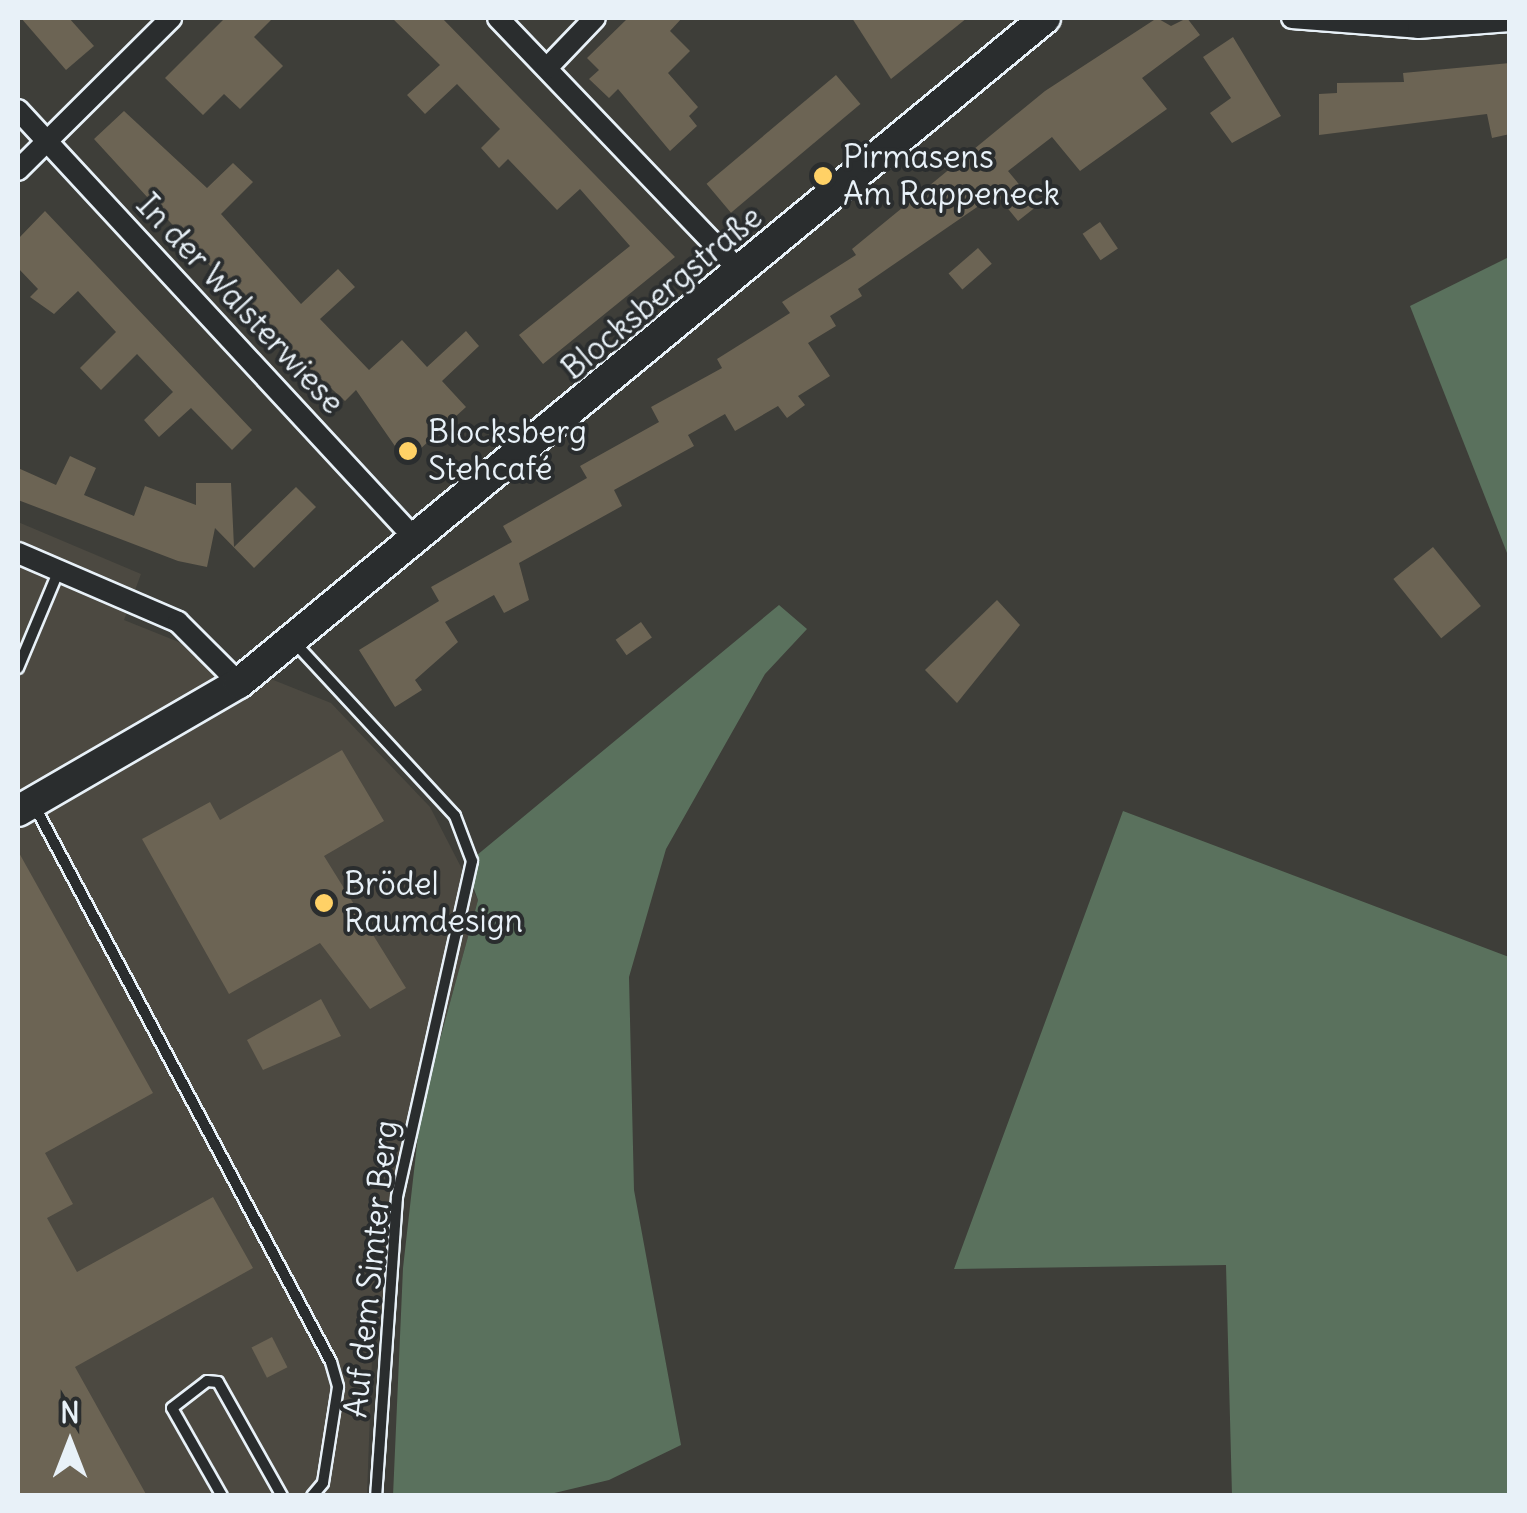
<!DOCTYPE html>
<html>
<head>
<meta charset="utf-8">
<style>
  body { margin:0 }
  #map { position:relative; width:1527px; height:1513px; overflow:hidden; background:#3e3e39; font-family:Delius,sans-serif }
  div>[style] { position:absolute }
  .built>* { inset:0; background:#4c4941 }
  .green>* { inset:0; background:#5a715d }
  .building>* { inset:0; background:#6c6454; transform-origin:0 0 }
  .roads { filter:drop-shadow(2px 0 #e8f1f8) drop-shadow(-2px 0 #e8f1f8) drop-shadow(0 2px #e8f1f8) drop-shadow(0 -2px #e8f1f8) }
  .service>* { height:10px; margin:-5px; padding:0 5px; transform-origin:5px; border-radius:5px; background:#2a2d2e }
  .minor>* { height:20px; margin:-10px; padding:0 10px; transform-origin:10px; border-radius:10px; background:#2a2d2e }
  .secondary>* { height:30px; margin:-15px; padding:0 15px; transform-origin:15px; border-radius:15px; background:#2a2d2e }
  .dots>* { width:28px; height:28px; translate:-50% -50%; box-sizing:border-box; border:5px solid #2a2d2e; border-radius:50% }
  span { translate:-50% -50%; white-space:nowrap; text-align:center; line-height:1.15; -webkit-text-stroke:8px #2a2d2e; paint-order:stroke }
  .poi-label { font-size:32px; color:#e8f1f8 }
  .left { translate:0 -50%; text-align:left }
  .street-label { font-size:32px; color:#e8f1f8 }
  .frame { position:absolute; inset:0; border:20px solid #e8f1f8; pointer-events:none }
  .north { position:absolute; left:20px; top:1393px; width:100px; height:100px; -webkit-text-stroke:8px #2a2d2e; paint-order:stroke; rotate:0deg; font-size:28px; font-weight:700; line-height:40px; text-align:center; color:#e8f1f8 }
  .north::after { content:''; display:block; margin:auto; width:35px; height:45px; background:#e8f1f8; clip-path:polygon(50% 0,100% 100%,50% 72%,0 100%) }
</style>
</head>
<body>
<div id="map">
  <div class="built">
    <div style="clip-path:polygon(18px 522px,141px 574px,124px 620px,331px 703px,430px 807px,478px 900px,421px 1109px,372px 1359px,367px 1495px,18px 1495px)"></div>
  </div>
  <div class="green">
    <div style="clip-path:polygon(1509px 257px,1509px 558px,1410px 306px)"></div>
    <div style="clip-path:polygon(779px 605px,807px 629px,765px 674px,666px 849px,629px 977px,634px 1190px,681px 1445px,609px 1480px,546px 1495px,393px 1496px,403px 1268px,421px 1109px,478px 900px,465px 865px)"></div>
    <div style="clip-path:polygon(1123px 811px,1509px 957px,1509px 1495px,1232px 1495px,1226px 1265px,954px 1269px)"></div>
  </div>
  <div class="building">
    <div style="clip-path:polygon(21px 18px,69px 18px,94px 46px,66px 70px)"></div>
    <div style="clip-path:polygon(225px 18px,273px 18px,254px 37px,283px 66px,240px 109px,224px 94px,203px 115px,165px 78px)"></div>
    <div style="clip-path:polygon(392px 18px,442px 18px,675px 257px,543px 364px,519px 335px,630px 246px,580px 189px,557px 210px,508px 159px,499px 168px,481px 148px,500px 129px,457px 84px,425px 114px,407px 95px,440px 65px)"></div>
    <div style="clip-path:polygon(628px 18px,682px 18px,670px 31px,690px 51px,668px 73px,698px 107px,689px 116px,697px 126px,670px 151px,618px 89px,609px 98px,589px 79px,599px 70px,587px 58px)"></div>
    <div style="clip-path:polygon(852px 18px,967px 18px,891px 79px)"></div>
    <div style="clip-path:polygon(1157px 18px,1171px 26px,1187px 18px,1200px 35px,1142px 78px,1167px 109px,1080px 171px,1052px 137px,1008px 171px,1037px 206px,1018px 221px,996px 194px,858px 289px,862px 296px,830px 316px,836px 326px,808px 343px,830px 376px,798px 396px,805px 405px,787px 418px,778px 406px,735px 431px,725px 414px,688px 435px,694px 446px,614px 490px,622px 506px,519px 563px,529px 600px,504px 613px,494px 595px,445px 622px,458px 642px,415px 680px,422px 690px,395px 707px,359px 650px,439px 601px,431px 587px,512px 542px,503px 526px,587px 478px,580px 466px,659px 422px,651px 407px,722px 368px,717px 359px,790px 313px,782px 302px,856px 255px,852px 249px,1045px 91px)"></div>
    <div style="clip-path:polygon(1233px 37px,1281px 116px,1232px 143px,1210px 113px,1231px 98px,1203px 57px)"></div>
    <div style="clip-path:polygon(1510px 63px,1510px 134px,1492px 138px,1487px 114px,1319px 135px,1319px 94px,1337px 93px,1337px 83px,1404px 82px,1403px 73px)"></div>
    <div style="left:836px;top:75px;width:38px;height:169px;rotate:50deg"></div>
    <div style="clip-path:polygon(124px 111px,207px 188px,233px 163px,253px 182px,221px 214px,301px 304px,338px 269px,355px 287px,320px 319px,369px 370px,402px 340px,427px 367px,466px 331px,479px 346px,442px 381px,466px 407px,406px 462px,356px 390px,345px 401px,278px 340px,94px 139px)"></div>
    <div style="clip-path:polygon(45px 211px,252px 430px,232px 450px,191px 408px,159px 437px,144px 420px,173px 392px,137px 354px,101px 390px,80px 368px,116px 332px,78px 291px,54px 314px,30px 297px,38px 289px,18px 268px,18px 239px)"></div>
    <div style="left:1100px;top:222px;width:32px;height:21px;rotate:56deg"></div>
    <div style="left:978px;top:248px;width:21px;height:39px;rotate:49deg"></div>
    <div style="clip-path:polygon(70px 456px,96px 468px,84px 495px,134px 516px,145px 486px,196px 505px,196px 483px,231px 483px,234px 547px,296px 487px,316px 507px,254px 568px,215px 528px,207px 567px,178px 561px,18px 500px,18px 468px,56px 485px)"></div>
    <div style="left:1433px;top:547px;width:76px;height:51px;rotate:51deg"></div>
    <div style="clip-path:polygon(997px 600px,1020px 625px,957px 703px,925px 670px)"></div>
    <div style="left:641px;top:622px;width:19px;height:31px;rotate:55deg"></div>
    <div style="clip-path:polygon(342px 750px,384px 821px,324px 856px,406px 988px,370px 1009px,320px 943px,229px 994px,142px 839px,210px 802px,220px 820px)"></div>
    <div style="clip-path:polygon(18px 851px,153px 1093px,45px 1153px,73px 1204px,47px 1218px,77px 1272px,213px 1197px,253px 1268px,75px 1367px,147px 1496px,18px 1496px)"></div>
    <div style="clip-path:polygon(321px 999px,341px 1036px,263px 1070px,247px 1040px)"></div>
    <div style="left:272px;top:1337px;width:34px;height:23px;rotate:63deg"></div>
  </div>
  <div class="roads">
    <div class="service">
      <div style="left:294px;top:642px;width:237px;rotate:47.2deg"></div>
      <div style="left:455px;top:816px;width:48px;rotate:69.3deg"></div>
      <div style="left:472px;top:861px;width:344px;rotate:102.6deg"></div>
      <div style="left:397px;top:1197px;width:300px;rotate:94deg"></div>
      <div style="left:18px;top:668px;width:106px;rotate:-67.3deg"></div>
      <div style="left:35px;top:807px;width:629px;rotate:61.93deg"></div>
      <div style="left:331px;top:1362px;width:26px;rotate:74deg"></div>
      <div style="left:338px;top:1387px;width:97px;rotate:98.9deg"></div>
      <div style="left:323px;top:1483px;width:17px;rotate:130deg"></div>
      <div style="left:222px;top:1496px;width:101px;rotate:-119.6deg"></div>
      <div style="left:172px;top:1408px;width:44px;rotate:-37.6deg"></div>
      <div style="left:207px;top:1381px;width:11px;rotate:5deg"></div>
      <div style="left:218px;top:1382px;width:131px;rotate:60.7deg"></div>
    </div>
    <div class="minor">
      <div style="left:498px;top:18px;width:353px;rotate:46.3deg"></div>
      <div style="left:1292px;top:18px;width:126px;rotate:4.5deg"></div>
      <div style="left:1418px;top:28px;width:92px;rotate:-4.4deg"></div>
      <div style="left:547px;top:68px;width:69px;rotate:-46.2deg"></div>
      <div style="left:18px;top:110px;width:587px;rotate:47.21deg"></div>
      <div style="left:18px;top:170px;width:216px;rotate:-44.8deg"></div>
      <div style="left:18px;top:553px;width:174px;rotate:23.3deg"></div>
      <div style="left:178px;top:622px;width:86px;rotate:45deg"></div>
    </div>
    <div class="secondary">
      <div style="left:18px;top:811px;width:255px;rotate:-30.1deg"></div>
      <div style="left:239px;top:683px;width:1045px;rotate:-39.52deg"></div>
    </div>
  </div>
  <div class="dots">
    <div style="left:823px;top:176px;background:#ffd166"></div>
    <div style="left:408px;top:451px;background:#ffd166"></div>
    <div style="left:324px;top:903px;background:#ffd166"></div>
  </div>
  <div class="poi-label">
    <span class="left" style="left:843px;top:176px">Pirmasens<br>Am Rappeneck</span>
    <span class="left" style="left:428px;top:451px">Blocksberg<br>Stehcafé</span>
    <span class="left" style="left:344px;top:903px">Brödel<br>Raumdesign</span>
  </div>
  <div class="street-label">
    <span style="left:662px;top:293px;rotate:-40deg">Blocksbergstraße</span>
    <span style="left:240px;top:304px;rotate:47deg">In der Walsterwiese</span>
    <span style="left:371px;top:1269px;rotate:-84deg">Auf dem Simter Berg</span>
  </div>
  <div class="frame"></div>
  <div class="north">N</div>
</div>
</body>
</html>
